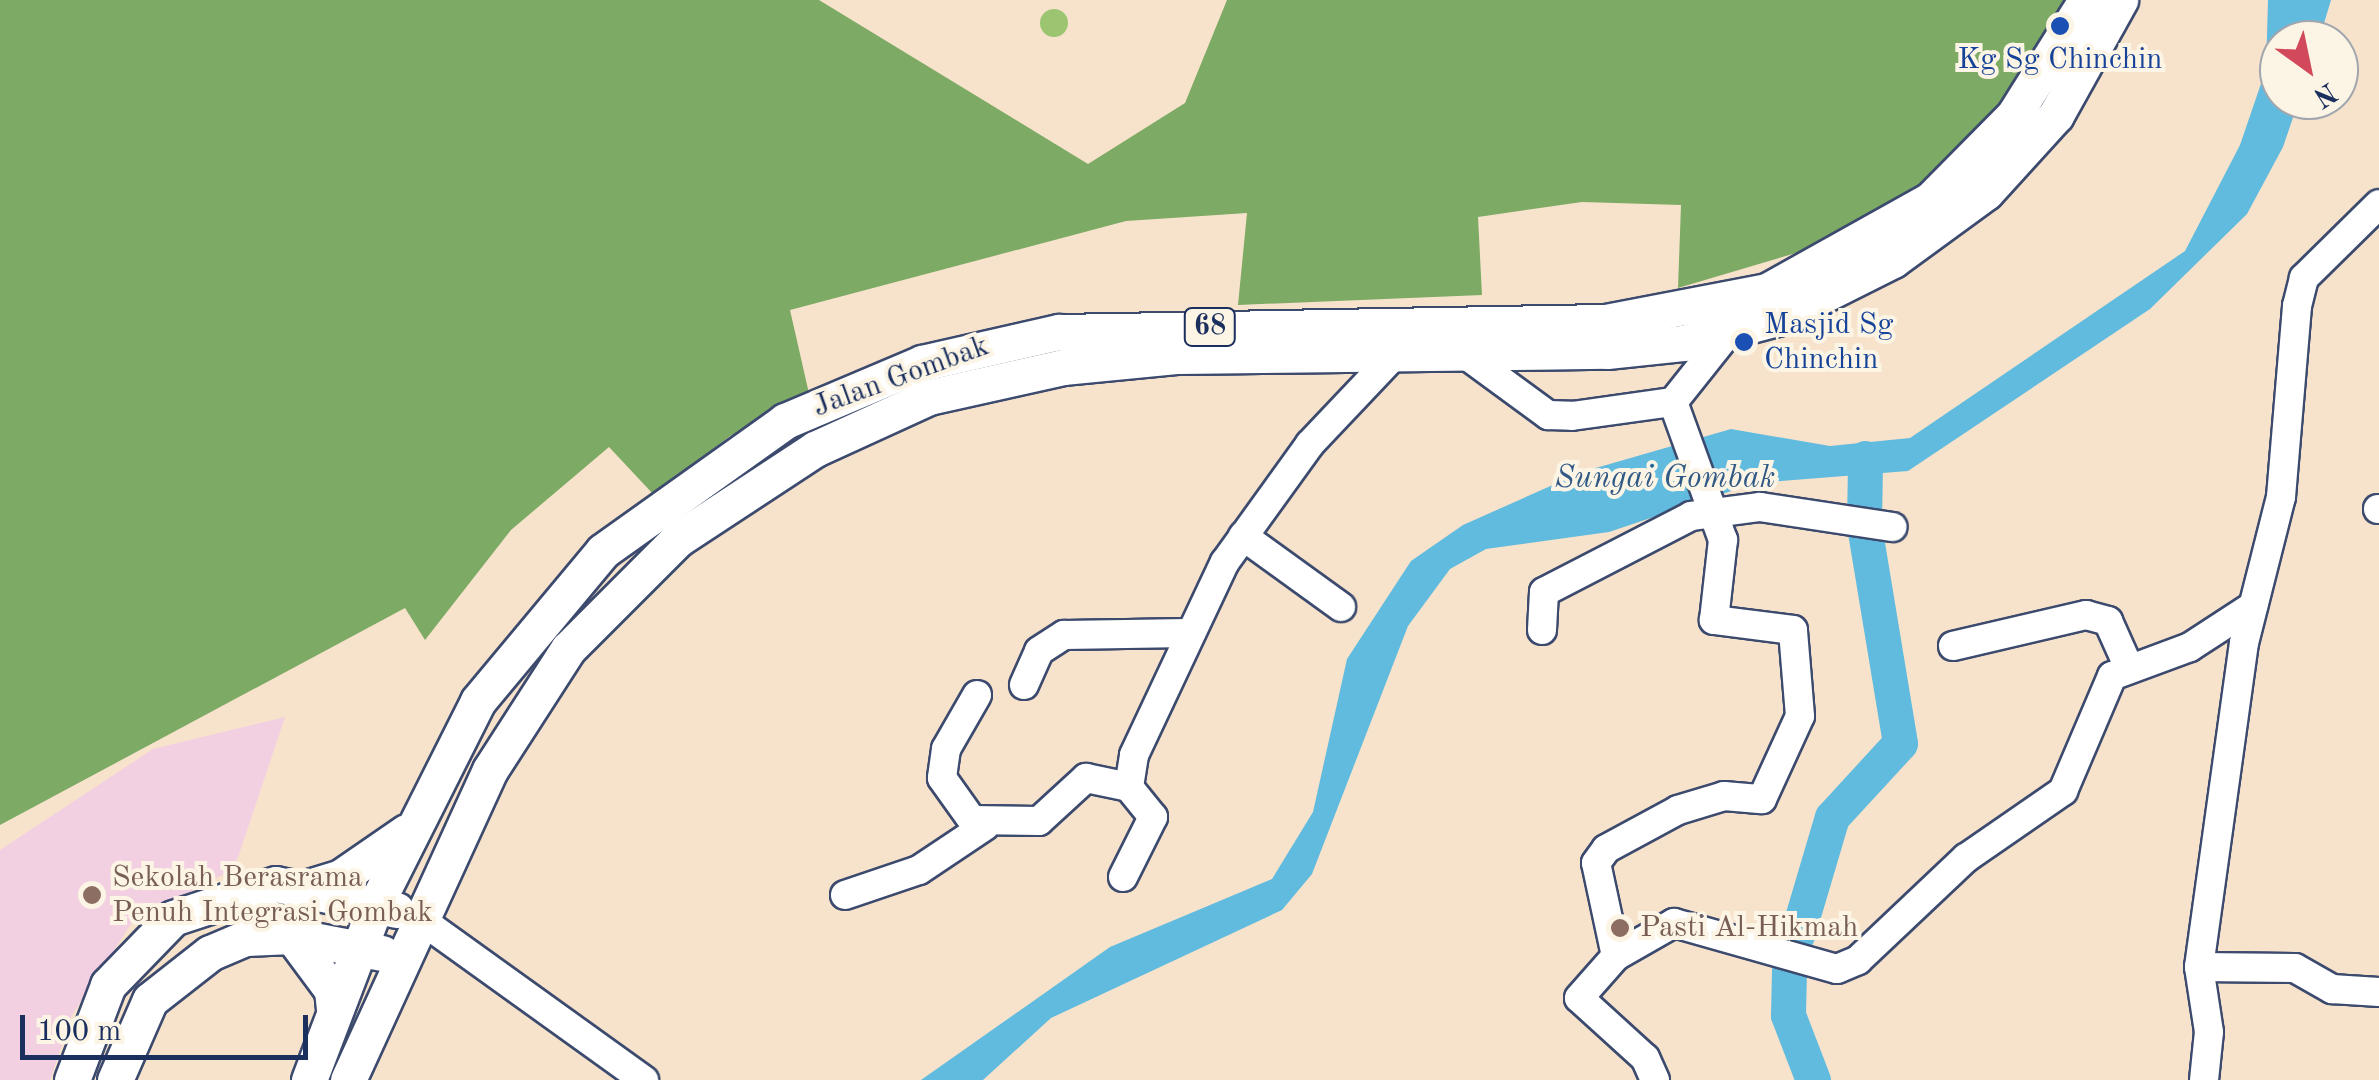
<!DOCTYPE html>
<html>
<head>
<meta charset="utf-8">
<style>
  body { margin:0 }
  #map { position:relative; width:2379px; height:1080px; overflow:hidden; background:#f7e3cb; font-family:"Old Standard TT",serif }
  div>[style] { position:absolute }
  .built>* { inset:0; background:#f2cfe1 }
  .green>* { inset:0; background:#9cc572 }
  .round { border-radius:50% }
  .forest>* { inset:0; background:#7daa64 }
  .water>* { inset:0; background:#61bbdf }
  .river>* { height:35px; margin:-17.5px; padding:0 17.5px; transform-origin:17.5px; border-radius:17.5px; background:#61bbdf }
  .roads { filter:drop-shadow(2px 0 #3c4a6e) drop-shadow(-2px 0 #3c4a6e) drop-shadow(0 2px #3c4a6e) drop-shadow(0 -2px #3c4a6e) }
  .minor>* { height:28px; margin:-14px; padding:0 14px; transform-origin:14px; border-radius:14px; background:#fff }
  .major>* { height:35px; margin:-17.5px; padding:0 17.5px; transform-origin:17.5px; border-radius:17.5px; background:#fff }
  .dots>* { width:28px; height:28px; translate:-50% -50%; box-sizing:border-box; border:5px solid #fcf5e5; border-radius:50% }
  span { translate:-50% -50%; white-space:nowrap; text-align:center; line-height:1.15; -webkit-text-stroke:8px #fcf5e5; paint-order:stroke }
  .shield-label span { padding:2px 8px; background:#fcf5e5; border:2px solid; border-radius:8px; -webkit-text-stroke-width:0 }
  .shield-label { font-size:28px; color:#1b2f5e; font-weight:700 }
  .transit-label { font-size:30px; color:#164399 }
  .left { translate:0 -50%; text-align:left }
  .street-label { font-size:30px; color:#1b2f5e }
  .education-label { font-size:30px; color:#785e54 }
  .water-label { font-size:32px; color:#305985; font-style:italic }
  .north { position:absolute; left:2259px; top:20px; width:100px; height:100px; box-sizing:border-box; background:#fcf5e5; border:2px solid #a2a6af; border-radius:50%; rotate:147deg; font-size:28px; font-weight:700; line-height:40px; text-align:center; color:#1b2f5e }
  .north::after { content:''; display:block; margin:auto; width:35px; height:45px; background:#d1495b; clip-path:polygon(50% 0,100% 100%,50% 72%,0 100%) }
  .scale { position:absolute; left:20px; top:1015px; width:288px; height:45px; box-sizing:border-box; border:5px solid #1b2f5e; border-top:0; padding-left:12px; font-size:30px; line-height:35px; white-space:nowrap; color:#1b2f5e; -webkit-text-stroke:8px #fcf5e5; paint-order:stroke }
</style>
</head>
<body>
<div id="map">
  <div class="built">
    <div style="clip-path:polygon(285px 717px,234px 869px,133px 921px,72px 1015px,50px 1080px,0 1080px,0 850px,153px 749px)"></div>
  </div>
  <div class="green">
    <div class="round" style="left:1040px;top:9px;width:28px;height:28px"></div>
  </div>
  <div class="forest">
    <div style="clip-path:polygon(0 0,819px 0,1088px 164px,1185px 103px,1227px 0,2076px 0,1984px 125px,1901px 205px,1806px 250px,1678px 288px,1681px 205px,1582px 202px,1478px 217px,1482px 295px,1238px 305px,1247px 213px,1126px 221px,790px 310px,810px 398px,730px 436px,654px 495px,609px 447px,511px 530px,425px 640px,405px 608px,0 825px)"></div>
  </div>
  <div class="water">
    <div style="clip-path:polygon(2268px 0,2331px 0,2319px 40px,2279px 40px,2279px 100px,2299px 100px,2283px 147px,2247px 214px,2150px 309px,1908px 471px,1755px 483px,1609px 532px,1486px 549px,1450px 569px,1408px 626px,1312px 874px,1282px 910px,1051px 1018px,983px 1080px,921px 1080px,1110px 947px,1272px 879px,1313px 812px,1347px 659px,1411px 561px,1463px 525px,1582px 472px,1731px 429px,1830px 446px,1910px 438px,2185px 251px,2240px 145px,2266px 69px)"></div>
  </div>
  <div class="river">
    <div style="left:1797px;top:935px;width:123px;rotate:-73.5deg"></div>
    <div style="left:1832px;top:817px;width:100px;rotate:-47.4deg"></div>
    <div style="left:1900px;top:743px;width:221px;rotate:-99.4deg"></div>
    <div style="left:1864px;top:525px;width:67px;rotate:-89.1deg"></div>
    <div style="left:1789px;top:970px;width:45px;rotate:91.3deg"></div>
    <div style="left:1788px;top:1015px;width:70px;rotate:69deg"></div>
  </div>
  <div class="roads">
    <div class="minor">
      <div style="left:1462px;top:352px;width:107px;rotate:36.2deg"></div>
      <div style="left:1548px;top:415px;width:24px;rotate:2deg"></div>
      <div style="left:1572px;top:416px;width:102px;rotate:-7.9deg"></div>
      <div style="left:1673px;top:402px;width:87px;rotate:-51.5deg"></div>
      <div style="left:2378px;top:509px;width:1px"></div>
      <div style="left:1243px;top:536px;width:121px;rotate:35.9deg"></div>
      <div style="left:1542px;top:630px;width:38px;rotate:-87deg"></div>
      <div style="left:1544px;top:592px;width:165px;rotate:-27.3deg"></div>
      <div style="left:1691px;top:516px;width:70px;rotate:-7.4deg"></div>
      <div style="left:1760px;top:507px;width:134px;rotate:8.6deg"></div>
      <div style="left:1953px;top:646px;width:137px;rotate:-13.1deg"></div>
      <div style="left:2086px;top:615px;width:23px;rotate:15deg"></div>
      <div style="left:2108px;top:621px;width:51px;rotate:65.9deg"></div>
      <div style="left:1024px;top:685px;width:37px;rotate:-66deg"></div>
      <div style="left:1039px;top:651px;width:30px;rotate:-33deg"></div>
      <div style="left:1064px;top:635px;width:124px;rotate:-0.9deg"></div>
      <div style="left:977px;top:695px;width:62px;rotate:119.9deg"></div>
      <div style="left:946px;top:749px;width:29px;rotate:98deg"></div>
      <div style="left:942px;top:778px;width:52px;rotate:54.5deg"></div>
      <div style="left:972px;top:820px;width:67px;rotate:0.9deg"></div>
      <div style="left:1039px;top:821px;width:64px;rotate:-42.5deg"></div>
      <div style="left:1086px;top:778px;width:44px;rotate:11.8deg"></div>
      <div style="left:1123px;top:877px;width:67px;rotate:-63.4deg"></div>
      <div style="left:1153px;top:817px;width:38px;rotate:-129deg"></div>
      <div style="left:1129px;top:787px;width:32px;rotate:-81deg"></div>
      <div style="left:1134px;top:755px;width:213px;rotate:-64.8deg"></div>
      <div style="left:1225px;top:562px;width:145px;rotate:-54.2deg"></div>
      <div style="left:1310px;top:444px;width:125px;rotate:-46.6deg"></div>
      <div style="left:845px;top:895px;width:78px;rotate:-18.7deg"></div>
      <div style="left:919px;top:870px;width:79px;rotate:-33.7deg"></div>
      <div style="left:424px;top:922px;width:271px;rotate:35.7deg"></div>
      <div style="left:1616px;top:956px;width:95px;rotate:-102.1deg"></div>
      <div style="left:1596px;top:863px;width:17px;rotate:-54deg"></div>
      <div style="left:1606px;top:849px;width:82px;rotate:-28.4deg"></div>
      <div style="left:1678px;top:810px;width:48px;rotate:-16.9deg"></div>
      <div style="left:1724px;top:796px;width:38px;rotate:5deg"></div>
      <div style="left:1762px;top:799px;width:91px;rotate:-65.4deg"></div>
      <div style="left:1800px;top:716px;width:86px;rotate:-94.7deg"></div>
      <div style="left:1793px;top:630px;width:80px;rotate:-172.8deg"></div>
      <div style="left:1714px;top:620px;width:81px;rotate:-83.6deg"></div>
      <div style="left:1723px;top:540px;width:147px;rotate:-109.9deg"></div>
      <div style="left:2199px;top:967px;width:96px;rotate:0.6deg"></div>
      <div style="left:2295px;top:968px;width:43px;rotate:29.6deg"></div>
      <div style="left:2332px;top:989px;width:47px;rotate:3.7deg"></div>
      <div style="left:1655px;top:1080px;width:24px;rotate:-114deg"></div>
      <div style="left:1645px;top:1058px;width:89px;rotate:-137.7deg"></div>
      <div style="left:1579px;top:998px;width:56px;rotate:-48.6deg"></div>
      <div style="left:1616px;top:956px;width:67px;rotate:-29.6deg"></div>
      <div style="left:1674px;top:923px;width:169px;rotate:15.8deg"></div>
      <div style="left:1837px;top:969px;width:23px;rotate:-23deg"></div>
      <div style="left:1858px;top:960px;width:149px;rotate:-43.4deg"></div>
      <div style="left:1966px;top:858px;width:118px;rotate:-34.6deg"></div>
      <div style="left:2063px;top:791px;width:125px;rotate:-66.9deg"></div>
      <div style="left:2112px;top:676px;width:83px;rotate:-20.4deg"></div>
      <div style="left:2190px;top:647px;width:75px;rotate:-33.1deg"></div>
      <div style="left:2204px;top:1080px;width:48px;rotate:-84.1deg"></div>
      <div style="left:2209px;top:1032px;width:66px;rotate:-98.7deg"></div>
      <div style="left:2199px;top:967px;width:327px;rotate:-82.1deg"></div>
      <div style="left:2244px;top:643px;width:151px;rotate:-75.8deg"></div>
      <div style="left:2281px;top:497px;width:192px;rotate:-85.2deg"></div>
      <div style="left:2297px;top:306px;width:29px;rotate:-76deg"></div>
      <div style="left:2304px;top:278px;width:105px;rotate:-44.6deg"></div>
    </div>
    <div class="major">
      <div style="left:312px;top:886px;width:30px;rotate:-17deg"></div>
      <div style="left:341px;top:877px;width:79px;rotate:-34.7deg"></div>
      <div style="left:292px;top:936px;width:67px;rotate:53.5deg"></div>
      <div style="left:332px;top:990px;width:20px;rotate:84deg"></div>
      <div style="left:72px;top:1080px;width:102px;rotate:-69.2deg"></div>
      <div style="left:108px;top:985px;width:93px;rotate:-45.9deg"></div>
      <div style="left:173px;top:918px;width:108px;rotate:-18.3deg"></div>
      <div style="left:276px;top:884px;width:123px;rotate:12.2deg"></div>
      <div style="left:115px;top:1080px;width:87px;rotate:-66.4deg"></div>
      <div style="left:150px;top:1000px;width:76px;rotate:-38.1deg"></div>
      <div style="left:210px;top:953px;width:39px;rotate:-23deg"></div>
      <div style="left:246px;top:938px;width:46px;rotate:-2.5deg"></div>
      <div style="left:292px;top:936px;width:92px;rotate:10.7deg"></div>
      <div style="left:309px;top:1080px;width:191px;rotate:-69.1deg"></div>
      <div style="left:377px;top:902px;width:225px;rotate:-63.3deg"></div>
      <div style="left:478px;top:701px;width:195px;rotate:-50.2deg"></div>
      <div style="left:603px;top:551px;width:224px;rotate:-35.5deg"></div>
      <div style="left:785px;top:421px;width:149px;rotate:-22.9deg"></div>
      <div style="left:922px;top:363px;width:140px;rotate:-12.8deg"></div>
      <div style="left:1059px;top:332px;width:547px;rotate:-1.05deg"></div>
      <div style="left:1606px;top:322px;width:164px;rotate:-10.9deg"></div>
      <div style="left:1767px;top:291px;width:187px;rotate:-29.2deg"></div>
      <div style="left:1930px;top:200px;width:120px;rotate:-45.3deg"></div>
      <div style="left:2014px;top:115px;width:136px;rotate:-57.9deg"></div>
      <div style="left:348px;top:1080px;width:341px;rotate:-65.4deg"></div>
      <div style="left:490px;top:770px;width:144px;rotate:-57.2deg"></div>
      <div style="left:568px;top:649px;width:156px;rotate:-45deg"></div>
      <div style="left:678px;top:539px;width:164px;rotate:-33.3deg"></div>
      <div style="left:815px;top:449px;width:125px;rotate:-24.5deg"></div>
      <div style="left:929px;top:397px;width:137px;rotate:-12.6deg"></div>
      <div style="left:1063px;top:367px;width:116px;rotate:-5.5deg"></div>
      <div style="left:1178px;top:356px;width:429px;rotate:-0.7deg"></div>
      <div style="left:1607px;top:351px;width:76px;rotate:-6deg"></div>
      <div style="left:1683px;top:343px;width:97px;rotate:-14.9deg"></div>
      <div style="left:1777px;top:318px;width:130px;rotate:-26.6deg"></div>
      <div style="left:1893px;top:260px;width:115px;rotate:-36.2deg"></div>
      <div style="left:1986px;top:192px;width:104px;rotate:-47.7deg"></div>
      <div style="left:2056px;top:115px;width:132px;rotate:-60.9deg"></div>
    </div>
  </div>
  <div class="dots">
    <div style="left:2060px;top:26px;background:#1a4fb4"></div>
    <div style="left:1744px;top:342px;background:#1a4fb4"></div>
    <div style="left:92px;top:895px;background:#8d6e63"></div>
    <div style="left:1620px;top:928px;background:#8d6e63"></div>
  </div>
  <div class="shield-label">
    <span style="left:1210px;top:327px">68</span>
  </div>
  <div class="transit-label">
    <span style="left:2060px;top:60px">Kg Sg Chinchin</span>
    <span class="left" style="left:1764px;top:342px">Masjid Sg<br>Chinchin</span>
  </div>
  <div class="street-label">
    <span style="left:901px;top:377px;rotate:-20deg">Jalan Gombak</span>
  </div>
  <div class="education-label">
    <span class="left" style="left:112px;top:895px">Sekolah Berasrama<br>Penuh Integrasi Gombak</span>
    <span class="left" style="left:1640px;top:928px">Pasti Al-Hikmah</span>
  </div>
  <div class="water-label">
    <span style="left:1665px;top:479px">Sungai Gombak</span>
  </div>
  <div class="north">N</div>
  <div class="scale">100 m</div>
</div>
</body>
</html>
